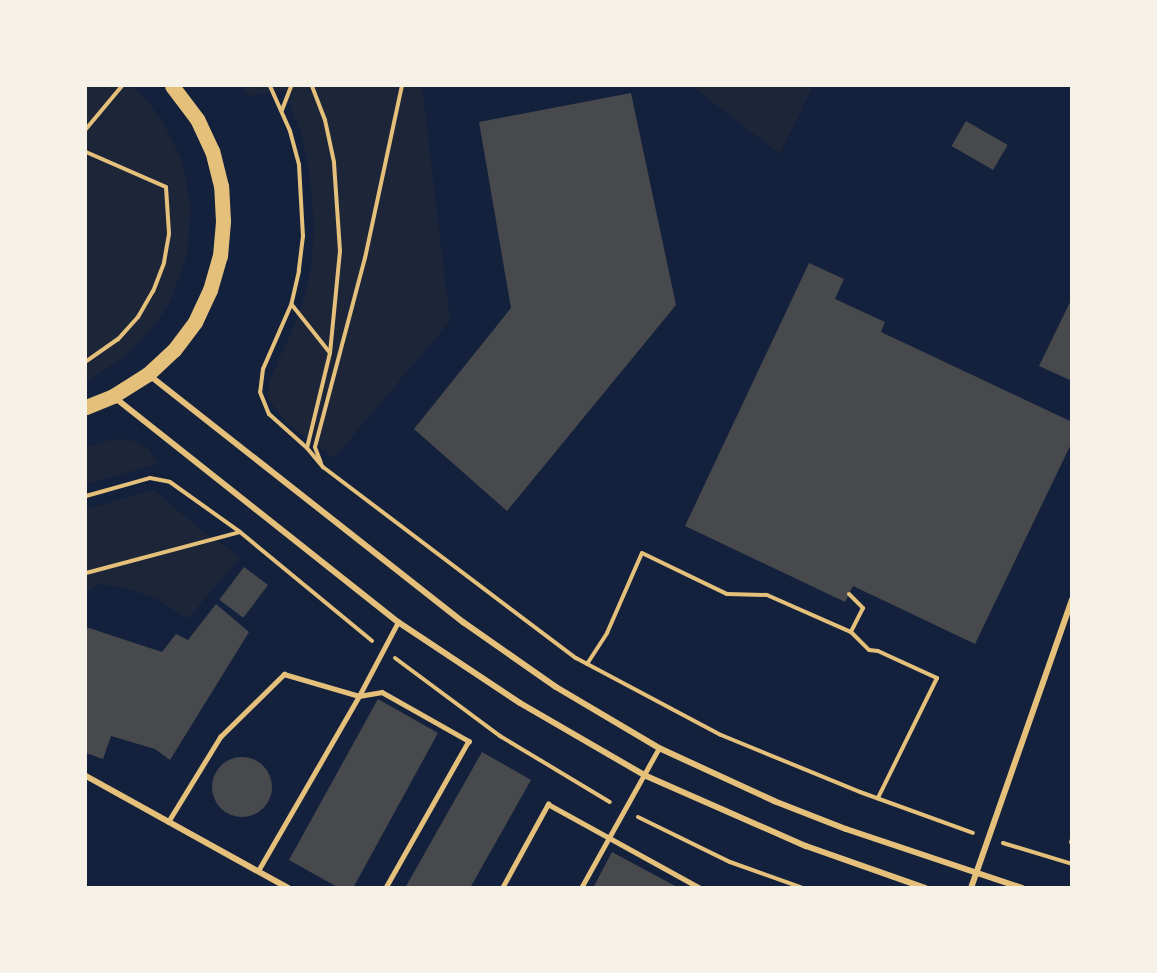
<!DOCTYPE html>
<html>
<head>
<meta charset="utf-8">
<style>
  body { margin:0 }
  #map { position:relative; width:1157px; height:973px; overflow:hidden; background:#14213d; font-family:Merriweather,serif }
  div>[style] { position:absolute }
  .green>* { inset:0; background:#1d2539 }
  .building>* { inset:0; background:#48494c; transform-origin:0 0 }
  .round { border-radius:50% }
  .path>* { height:4px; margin:-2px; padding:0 2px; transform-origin:2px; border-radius:2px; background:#e5c07b }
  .service>* { height:4.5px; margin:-2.25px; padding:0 2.25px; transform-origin:2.25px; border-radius:2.25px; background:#e5c07b }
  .minor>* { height:6px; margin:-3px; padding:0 3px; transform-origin:3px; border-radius:3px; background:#e5c07b }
  .primary>* { height:15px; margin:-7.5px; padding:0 7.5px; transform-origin:7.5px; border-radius:7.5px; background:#e5c07b }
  span { translate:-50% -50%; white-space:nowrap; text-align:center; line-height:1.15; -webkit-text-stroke:6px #f6f1e7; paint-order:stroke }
  .frame { position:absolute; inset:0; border:87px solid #f6f1e7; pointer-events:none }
</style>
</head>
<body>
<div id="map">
  <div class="green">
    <div style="clip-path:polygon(86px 86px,132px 86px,146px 100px,161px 119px,182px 161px,191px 208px,187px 255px,171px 300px,158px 321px,126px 356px,86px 381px)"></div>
    <div style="clip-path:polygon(242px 86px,422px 86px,450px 321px,334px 458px,289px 425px,268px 399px,269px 382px,300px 312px,311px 269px,314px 223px,309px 170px,301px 132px,284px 90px,249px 96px)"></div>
    <div style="clip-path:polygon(692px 86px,813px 86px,780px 154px)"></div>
    <div style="clip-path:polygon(114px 439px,131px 440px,148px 448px,158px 464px,86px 484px,86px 447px)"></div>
    <div style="clip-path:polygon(154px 490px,201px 530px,241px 557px,187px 619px,157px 599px,125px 588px,100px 584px,86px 592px,86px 509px)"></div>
  </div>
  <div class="building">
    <div style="clip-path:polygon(631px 93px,676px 305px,507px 511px,414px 429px,511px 308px,479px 122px)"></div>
    <div style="left:966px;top:121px;width:48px;height:29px;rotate:30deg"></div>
    <div style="clip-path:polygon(809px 263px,844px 279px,835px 299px,885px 322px,881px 332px,1072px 422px,1072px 442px,975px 644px,853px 586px,845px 602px,685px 526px)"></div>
    <div style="clip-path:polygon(1072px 298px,1072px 381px,1039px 366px)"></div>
    <div style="left:244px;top:567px;width:30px;height:41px;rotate:37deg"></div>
    <div style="clip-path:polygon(216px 604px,249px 632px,170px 760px,155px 749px,111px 736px,103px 759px,86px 753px,86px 627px,162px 652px,176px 634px,188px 640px)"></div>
    <div style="clip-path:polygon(378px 699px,438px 733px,353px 888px,339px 888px,289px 860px)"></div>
    <div style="clip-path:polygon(482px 752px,531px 780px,470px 888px,405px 888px)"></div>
    <div class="round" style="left:212px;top:757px;width:60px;height:60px"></div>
    <div style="clip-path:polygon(612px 852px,679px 888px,593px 888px)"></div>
  </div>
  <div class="path">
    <div style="left:270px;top:86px;width:49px;rotate:66deg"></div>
    <div style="left:290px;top:131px;width:35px;rotate:75deg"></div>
    <div style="left:299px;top:165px;width:71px;rotate:86.8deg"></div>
    <div style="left:303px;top:236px;width:35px;rotate:97deg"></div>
    <div style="left:299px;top:271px;width:35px;rotate:103deg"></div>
    <div style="left:291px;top:305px;width:70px;rotate:113.6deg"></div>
    <div style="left:263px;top:369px;width:23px;rotate:97deg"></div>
    <div style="left:260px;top:392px;width:24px;rotate:68deg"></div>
    <div style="left:269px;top:414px;width:51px;rotate:41.8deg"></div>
    <div style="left:307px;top:448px;width:25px;rotate:50deg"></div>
    <div style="left:323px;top:467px;width:317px;rotate:37.1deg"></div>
    <div style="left:576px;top:658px;width:164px;rotate:28deg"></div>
    <div style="left:721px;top:735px;width:150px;rotate:22.3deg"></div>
    <div style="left:860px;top:792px;width:120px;rotate:19.9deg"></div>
    <div style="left:282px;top:110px;width:26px;rotate:-69deg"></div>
    <div style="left:86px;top:129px;width:56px;rotate:-50.1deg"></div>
    <div style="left:86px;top:152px;width:87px;rotate:23.6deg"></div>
    <div style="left:166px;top:187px;width:47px;rotate:86.3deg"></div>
    <div style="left:169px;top:234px;width:29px;rotate:100deg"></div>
    <div style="left:164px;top:263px;width:30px;rotate:111deg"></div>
    <div style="left:153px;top:291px;width:30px;rotate:120deg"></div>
    <div style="left:138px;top:317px;width:30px;rotate:132deg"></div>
    <div style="left:118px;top:339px;width:39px;rotate:145deg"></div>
    <div style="left:292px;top:305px;width:61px;rotate:51.6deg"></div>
    <div style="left:307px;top:448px;width:98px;rotate:-76.4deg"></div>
    <div style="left:330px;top:353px;width:102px;rotate:-84.4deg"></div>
    <div style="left:340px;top:251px;width:89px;rotate:-93.9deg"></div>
    <div style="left:334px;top:162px;width:43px;rotate:-102.1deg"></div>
    <div style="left:325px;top:120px;width:36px;rotate:-111deg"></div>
    <div style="left:321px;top:463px;width:17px;rotate:-111deg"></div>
    <div style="left:315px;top:447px;width:196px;rotate:-75.2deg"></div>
    <div style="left:365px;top:258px;width:176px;rotate:-77.9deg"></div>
    <div style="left:86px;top:496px;width:66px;rotate:-15.7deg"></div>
    <div style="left:150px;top:478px;width:20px;rotate:11deg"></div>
    <div style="left:170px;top:482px;width:86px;rotate:35.5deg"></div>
    <div style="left:240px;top:532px;width:171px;rotate:39.5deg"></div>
    <div style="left:86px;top:573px;width:159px;rotate:-14.9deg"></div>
    <div style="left:849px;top:594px;width:20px;rotate:45deg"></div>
    <div style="left:863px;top:608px;width:27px;rotate:117deg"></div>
    <div style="left:395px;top:658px;width:131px;rotate:36.6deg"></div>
    <div style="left:500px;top:736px;width:128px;rotate:31deg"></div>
    <div style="left:587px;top:664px;width:37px;rotate:-57deg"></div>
    <div style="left:607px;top:633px;width:87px;rotate:-66.4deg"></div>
    <div style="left:642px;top:553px;width:94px;rotate:25.8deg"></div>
    <div style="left:727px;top:594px;width:40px;rotate:1.4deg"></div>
    <div style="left:767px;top:595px;width:92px;rotate:23.8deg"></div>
    <div style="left:851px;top:632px;width:25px;rotate:45deg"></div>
    <div style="left:869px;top:650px;width:9px;rotate:6deg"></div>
    <div style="left:878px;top:651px;width:65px;rotate:24.6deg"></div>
    <div style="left:937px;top:678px;width:134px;rotate:116.2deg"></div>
    <div style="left:638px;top:817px;width:102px;rotate:26.1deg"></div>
    <div style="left:730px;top:862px;width:77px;rotate:19.6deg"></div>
    <div style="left:1003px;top:843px;width:72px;rotate:16.9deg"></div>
  </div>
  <div class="service">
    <div style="left:168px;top:822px;width:100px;rotate:-58.5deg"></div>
    <div style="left:220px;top:737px;width:90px;rotate:-44.5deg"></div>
    <div style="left:284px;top:674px;width:78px;rotate:16.3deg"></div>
    <div style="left:359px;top:696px;width:23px;rotate:-10deg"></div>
    <div style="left:382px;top:692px;width:100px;rotate:29.4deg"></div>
    <div style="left:469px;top:741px;width:169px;rotate:119.5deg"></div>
    <div style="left:1071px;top:842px;width:3px;rotate:-72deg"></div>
    <div style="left:258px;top:871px;width:202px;rotate:-60deg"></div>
    <div style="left:359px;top:696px;width:84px;rotate:-62.2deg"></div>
    <div style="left:502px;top:888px;width:96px;rotate:-61.3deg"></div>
    <div style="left:548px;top:804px;width:174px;rotate:28.9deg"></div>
    <div style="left:581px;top:888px;width:160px;rotate:-60.9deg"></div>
  </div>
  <div class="minor">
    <div style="left:149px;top:375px;width:400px;rotate:38.2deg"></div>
    <div style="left:463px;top:622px;width:113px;rotate:35deg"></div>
    <div style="left:556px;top:687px;width:120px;rotate:30.6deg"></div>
    <div style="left:659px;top:748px;width:127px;rotate:24.7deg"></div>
    <div style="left:774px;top:801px;width:77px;rotate:21.3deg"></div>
    <div style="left:846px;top:829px;width:186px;rotate:18.5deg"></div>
    <div style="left:114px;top:397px;width:362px;rotate:38.4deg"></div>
    <div style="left:398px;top:622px;width:146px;rotate:33.6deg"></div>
    <div style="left:520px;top:703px;width:143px;rotate:30.1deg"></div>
    <div style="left:644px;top:775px;width:177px;rotate:23.7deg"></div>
    <div style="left:806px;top:846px;width:126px;rotate:19.4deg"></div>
    <div style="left:86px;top:776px;width:231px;rotate:29deg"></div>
    <div style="left:971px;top:888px;width:306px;rotate:-70.7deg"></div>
  </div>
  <div class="primary">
    <div style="left:86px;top:407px;width:29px;rotate:-22deg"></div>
    <div style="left:113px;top:396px;width:41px;rotate:-32.2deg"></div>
    <div style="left:148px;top:374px;width:35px;rotate:-43deg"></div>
    <div style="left:174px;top:350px;width:35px;rotate:-53deg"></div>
    <div style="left:195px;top:322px;width:35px;rotate:-65deg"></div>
    <div style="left:210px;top:290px;width:35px;rotate:-74deg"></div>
    <div style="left:220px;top:256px;width:35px;rotate:-85deg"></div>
    <div style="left:223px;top:221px;width:35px;rotate:-93deg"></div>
    <div style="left:221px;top:186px;width:36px;rotate:-104deg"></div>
    <div style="left:212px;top:151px;width:35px;rotate:-115deg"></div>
    <div style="left:197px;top:119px;width:41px;rotate:-127.1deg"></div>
  </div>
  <div class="frame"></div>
</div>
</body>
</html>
